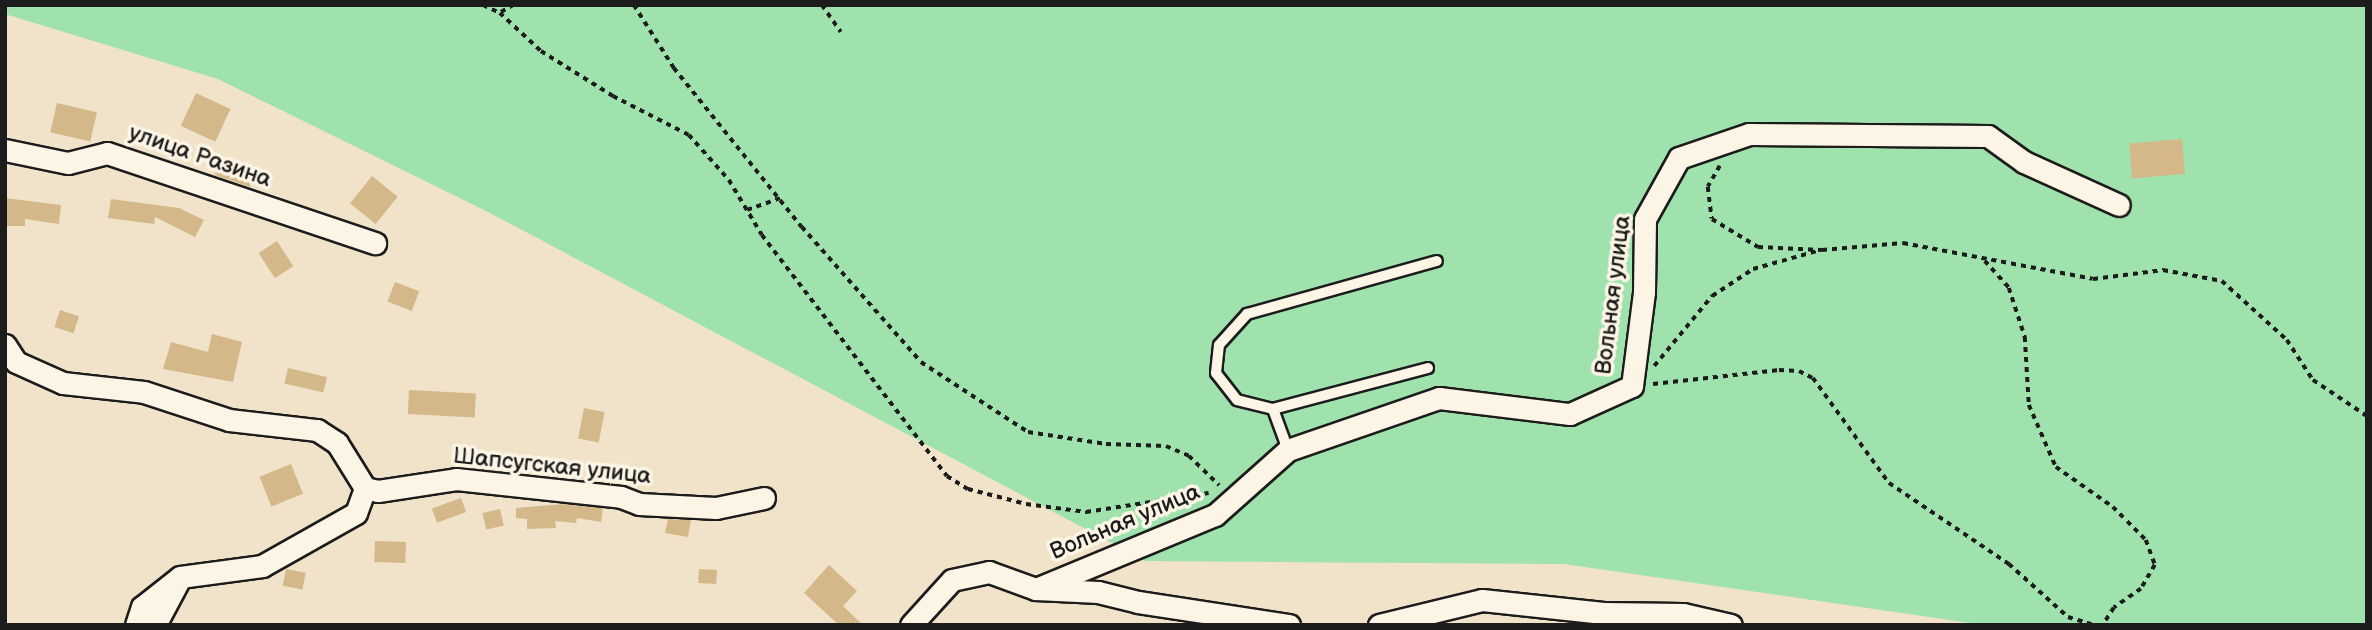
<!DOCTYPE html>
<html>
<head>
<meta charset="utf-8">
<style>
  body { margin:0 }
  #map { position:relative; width:2372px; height:630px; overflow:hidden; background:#f0e3c9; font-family:"Balsamiq Sans",sans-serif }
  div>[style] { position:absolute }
  .green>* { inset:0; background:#9fe2ad }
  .building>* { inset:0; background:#d4b889; transform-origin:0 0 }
  .path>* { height:3.5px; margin-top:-1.75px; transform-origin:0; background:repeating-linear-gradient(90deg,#1c1c1c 0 5px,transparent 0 10px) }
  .roads { filter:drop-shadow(2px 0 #1c1c1c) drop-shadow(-2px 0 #1c1c1c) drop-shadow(0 2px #1c1c1c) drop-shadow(0 -2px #1c1c1c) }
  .service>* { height:10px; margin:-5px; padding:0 5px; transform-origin:5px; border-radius:5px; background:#fcf5e5 }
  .minor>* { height:21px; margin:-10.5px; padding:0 10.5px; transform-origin:10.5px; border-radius:10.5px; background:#fcf5e5 }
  span { translate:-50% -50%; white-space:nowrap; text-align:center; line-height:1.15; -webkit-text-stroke:7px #fcf5e5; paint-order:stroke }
  .street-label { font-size:23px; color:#1c1c1c }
  .frame { position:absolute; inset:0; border:7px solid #1c1c1c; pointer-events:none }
</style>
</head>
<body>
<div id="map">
  <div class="green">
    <div style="clip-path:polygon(5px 5px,2367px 5px,2367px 625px,1984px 625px,1564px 564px,1146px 561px,488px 212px,218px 79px,5px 14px)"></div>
  </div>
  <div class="building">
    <div style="left:196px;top:93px;width:38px;height:36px;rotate:25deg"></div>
    <div style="left:57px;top:103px;width:41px;height:30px;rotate:13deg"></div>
    <div style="left:2182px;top:139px;width:35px;height:53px;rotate:85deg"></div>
    <div style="clip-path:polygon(218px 161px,254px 168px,250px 187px,215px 175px)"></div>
    <div style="left:372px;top:176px;width:33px;height:35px;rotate:39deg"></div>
    <div style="clip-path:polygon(5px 198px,61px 205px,59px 224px,25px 219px,25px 226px,5px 226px)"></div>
    <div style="clip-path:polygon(111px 199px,179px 208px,204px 220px,195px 237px,155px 217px,154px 224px,108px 218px)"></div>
    <div style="left:277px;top:241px;width:30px;height:22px;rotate:57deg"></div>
    <div style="left:395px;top:282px;width:26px;height:21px;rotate:21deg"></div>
    <div style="left:60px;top:310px;width:20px;height:18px;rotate:18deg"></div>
    <div style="clip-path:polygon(212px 334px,242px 342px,233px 382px,163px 369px,171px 342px,208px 352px)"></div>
    <div style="left:288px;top:368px;width:40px;height:16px;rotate:13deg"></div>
    <div style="left:409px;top:390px;width:67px;height:24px;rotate:3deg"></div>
    <div style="left:584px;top:408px;width:21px;height:31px;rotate:11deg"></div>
    <div style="left:291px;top:464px;width:32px;height:34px;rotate:68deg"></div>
    <div style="left:461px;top:498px;width:15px;height:31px;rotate:70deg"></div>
    <div style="clip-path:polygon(564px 504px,603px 508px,601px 522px,577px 518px,576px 523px,555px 521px,556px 528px,527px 529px,527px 519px,516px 518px,516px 508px)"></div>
    <div style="left:500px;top:509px;width:17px;height:18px;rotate:77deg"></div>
    <div style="clip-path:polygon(668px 519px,691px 520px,688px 537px,665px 533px)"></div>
    <div style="left:375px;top:541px;width:31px;height:21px;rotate:2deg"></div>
    <div style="clip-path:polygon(829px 565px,857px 591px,843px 606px,863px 625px,839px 625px,804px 593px)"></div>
    <div style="left:286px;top:569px;width:20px;height:17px;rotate:11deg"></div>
    <div style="left:699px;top:569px;width:18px;height:14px;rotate:3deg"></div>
  </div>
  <div class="path">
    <div style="left:483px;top:5px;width:19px;rotate:25deg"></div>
    <div style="left:514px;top:5px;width:16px;rotate:150deg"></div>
    <div style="left:500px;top:13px;width:56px;rotate:42.8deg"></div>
    <div style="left:541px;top:51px;width:85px;rotate:32deg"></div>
    <div style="left:613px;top:96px;width:85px;rotate:27.2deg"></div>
    <div style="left:689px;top:135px;width:60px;rotate:48.4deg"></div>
    <div style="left:729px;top:180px;width:64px;rotate:59deg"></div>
    <div style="left:762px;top:235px;width:304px;rotate:52.5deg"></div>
    <div style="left:947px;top:476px;width:25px;rotate:32deg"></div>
    <div style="left:968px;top:489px;width:60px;rotate:14.5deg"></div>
    <div style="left:1026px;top:504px;width:61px;rotate:7.6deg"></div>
    <div style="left:1086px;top:512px;width:124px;rotate:-8.8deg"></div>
    <div style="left:634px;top:5px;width:75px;rotate:57.6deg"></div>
    <div style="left:674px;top:68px;width:204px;rotate:51.2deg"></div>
    <div style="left:802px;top:227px;width:180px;rotate:48.6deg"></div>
    <div style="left:921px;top:362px;width:128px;rotate:33.2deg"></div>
    <div style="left:1028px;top:432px;width:79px;rotate:8.7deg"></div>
    <div style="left:1106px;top:444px;width:60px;rotate:1.9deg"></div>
    <div style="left:1166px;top:446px;width:25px;rotate:23deg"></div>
    <div style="left:1189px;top:456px;width:42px;rotate:44deg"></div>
    <div style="left:822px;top:5px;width:33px;rotate:55deg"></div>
    <div style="left:1720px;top:166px;width:24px;rotate:120deg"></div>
    <div style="left:1708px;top:187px;width:32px;rotate:83deg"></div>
    <div style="left:1712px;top:219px;width:54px;rotate:31.3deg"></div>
    <div style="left:1758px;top:247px;width:64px;rotate:2.7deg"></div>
    <div style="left:1822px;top:250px;width:81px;rotate:-4.9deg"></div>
    <div style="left:1903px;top:243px;width:193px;rotate:10.7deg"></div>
    <div style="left:2093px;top:279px;width:71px;rotate:-7.3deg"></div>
    <div style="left:2163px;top:270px;width:60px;rotate:10.6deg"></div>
    <div style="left:2222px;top:281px;width:88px;rotate:42.2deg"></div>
    <div style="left:2287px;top:340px;width:48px;rotate:57deg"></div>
    <div style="left:2313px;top:380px;width:65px;rotate:33.7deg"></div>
    <div style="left:747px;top:210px;width:35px;rotate:-20deg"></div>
    <div style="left:1985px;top:261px;width:36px;rotate:48deg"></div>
    <div style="left:2009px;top:288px;width:52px;rotate:71.9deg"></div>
    <div style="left:2025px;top:337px;width:68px;rotate:86.6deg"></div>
    <div style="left:2029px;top:405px;width:68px;rotate:66.5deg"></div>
    <div style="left:2056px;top:467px;width:70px;rotate:35.1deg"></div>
    <div style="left:2113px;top:507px;width:47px;rotate:45deg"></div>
    <div style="left:2146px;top:540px;width:27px;rotate:70deg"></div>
    <div style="left:2155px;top:565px;width:28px;rotate:120deg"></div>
    <div style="left:2141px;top:589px;width:33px;rotate:145deg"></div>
    <div style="left:2114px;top:608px;width:20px;rotate:123deg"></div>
    <div style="left:1654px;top:366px;width:91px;rotate:-50.4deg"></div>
    <div style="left:1712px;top:296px;width:49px;rotate:-33.4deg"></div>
    <div style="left:1753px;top:269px;width:66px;rotate:-15.7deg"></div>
    <div style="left:1653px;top:384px;width:127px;rotate:-6.3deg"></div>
    <div style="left:1779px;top:370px;width:20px;rotate:3deg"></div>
    <div style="left:1799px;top:371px;width:16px;rotate:27deg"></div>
    <div style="left:1813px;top:378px;width:130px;rotate:54.1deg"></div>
    <div style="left:1889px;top:483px;width:145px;rotate:34deg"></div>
    <div style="left:2009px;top:564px;width:79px;rotate:41.9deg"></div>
    <div style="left:2068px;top:617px;width:27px;rotate:17deg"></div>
  </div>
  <div class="roads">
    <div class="service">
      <div style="left:1428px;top:368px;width:160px;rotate:165.2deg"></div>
      <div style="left:1273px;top:409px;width:37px;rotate:-166deg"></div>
      <div style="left:1237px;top:400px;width:34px;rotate:-128deg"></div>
      <div style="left:1216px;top:373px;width:28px;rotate:-84deg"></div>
      <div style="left:1219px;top:345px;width:42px;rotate:-47.9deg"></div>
      <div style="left:1247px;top:314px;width:197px;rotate:-15.6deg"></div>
      <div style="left:1273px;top:409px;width:44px;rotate:69.9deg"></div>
    </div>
    <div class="minor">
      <div style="left:5px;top:150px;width:64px;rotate:11.7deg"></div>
      <div style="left:68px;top:163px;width:40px;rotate:-14.4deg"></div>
      <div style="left:107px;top:153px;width:283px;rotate:18.6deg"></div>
      <div style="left:5px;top:345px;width:20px;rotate:57deg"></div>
      <div style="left:16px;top:362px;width:51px;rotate:24.1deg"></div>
      <div style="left:63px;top:383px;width:81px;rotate:6.3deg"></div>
      <div style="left:144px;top:392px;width:89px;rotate:18.2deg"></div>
      <div style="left:229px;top:420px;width:89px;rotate:6.5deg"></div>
      <div style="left:317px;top:430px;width:24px;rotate:33deg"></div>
      <div style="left:337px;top:443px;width:53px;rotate:58.1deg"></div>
      <div style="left:365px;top:488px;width:13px;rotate:13deg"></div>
      <div style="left:378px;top:491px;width:79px;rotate:-8.7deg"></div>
      <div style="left:456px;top:479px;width:166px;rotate:6.2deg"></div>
      <div style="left:621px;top:497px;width:19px;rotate:21deg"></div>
      <div style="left:639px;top:504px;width:77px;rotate:3deg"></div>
      <div style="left:716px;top:508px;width:49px;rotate:-11.8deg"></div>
      <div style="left:1036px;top:589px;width:194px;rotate:-22.5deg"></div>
      <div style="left:1215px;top:515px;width:98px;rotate:-41.7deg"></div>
      <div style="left:1288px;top:450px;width:160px;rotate:-19deg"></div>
      <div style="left:1439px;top:398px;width:132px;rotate:7deg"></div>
      <div style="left:1570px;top:414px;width:68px;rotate:-24.3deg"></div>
      <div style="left:1632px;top:386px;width:95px;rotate:-82.7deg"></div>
      <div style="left:1644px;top:292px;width:73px;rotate:-89.2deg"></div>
      <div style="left:1645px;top:219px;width:70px;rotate:-60.9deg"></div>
      <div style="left:1679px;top:158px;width:74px;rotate:-18.9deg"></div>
      <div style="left:1749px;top:134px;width:239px;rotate:0.5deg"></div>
      <div style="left:1988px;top:136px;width:44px;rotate:35.8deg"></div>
      <div style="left:2024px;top:162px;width:104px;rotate:24.4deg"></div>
      <div style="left:136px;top:625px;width:19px;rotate:-72deg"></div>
      <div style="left:142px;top:607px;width:48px;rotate:-38.3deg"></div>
      <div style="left:180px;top:577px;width:83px;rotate:-7.6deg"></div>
      <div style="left:262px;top:566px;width:108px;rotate:-29.4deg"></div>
      <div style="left:356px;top:513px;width:27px;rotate:-70deg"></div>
      <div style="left:155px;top:625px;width:49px;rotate:-61.9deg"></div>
      <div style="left:911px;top:625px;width:61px;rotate:-47.7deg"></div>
      <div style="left:952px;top:580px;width:38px;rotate:-12deg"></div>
      <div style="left:989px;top:572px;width:50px;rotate:19.9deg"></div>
      <div style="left:1036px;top:589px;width:62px;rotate:2.8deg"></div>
      <div style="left:1098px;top:592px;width:41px;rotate:14deg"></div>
      <div style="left:1138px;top:602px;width:153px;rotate:8.7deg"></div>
      <div style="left:1379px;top:625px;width:106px;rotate:-13.6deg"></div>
      <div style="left:1482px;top:600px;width:122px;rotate:6.1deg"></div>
      <div style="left:1603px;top:613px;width:80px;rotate:0.7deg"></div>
      <div style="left:1683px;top:614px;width:49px;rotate:12.9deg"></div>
    </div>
  </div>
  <div class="street-label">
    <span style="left:200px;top:156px;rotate:19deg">улица Разина</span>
    <span style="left:1613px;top:295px;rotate:-83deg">Вольная улица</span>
    <span style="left:552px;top:466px;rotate:6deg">Шапсугская улица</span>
    <span style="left:1125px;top:522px;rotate:-23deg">Вольная улица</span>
  </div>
  <div class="frame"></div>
</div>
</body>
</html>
